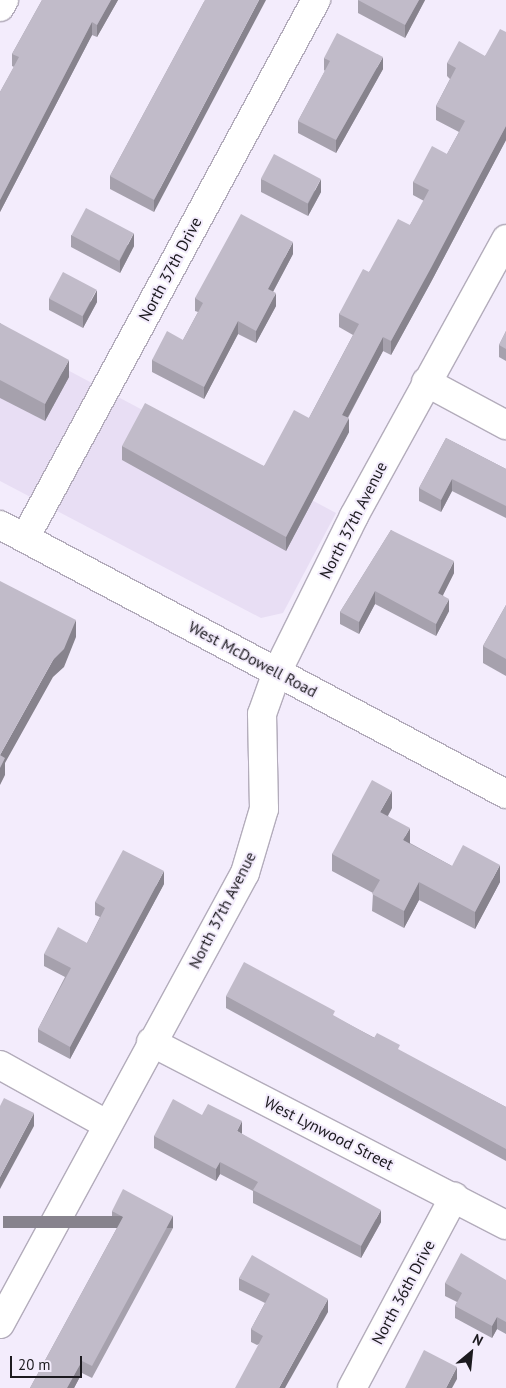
<!DOCTYPE html>
<html>
<head>
<meta charset="utf-8">
<style>
  body { margin:0 }
  #map { position:relative; width:506px; height:1388px; overflow:hidden; background:#f3ecfc; font-family:"PT Sans",sans-serif }
  div>[style] { position:absolute }
  .built>* { inset:0; background:#e8def4 }
  .roads { filter:drop-shadow(1px 0 #b3acbb) drop-shadow(-1px 0 #b3acbb) drop-shadow(0 1px #b3acbb) drop-shadow(0 -1px #b3acbb) }
  .minor>* { height:28px; margin:-14px; padding:0 14px; transform-origin:14px; border-radius:14px; background:#fff }
  .primary>* { height:28px; margin:-14px; padding:0 14px; transform-origin:14px; border-radius:14px; background:#fff }
  .wall>* { inset:0; background:#a6a1ad }
  .shaded-wall>* { inset:0; background:#87838d; transform-origin:0 0 }
  .building>* { inset:0; background:#c1bbc9; transform-origin:0 0 }
  span { translate:-50% -50%; white-space:nowrap; text-align:center; line-height:1.15; -webkit-text-stroke:4px #f3ecfc; paint-order:stroke }
  .street-label { font-size:16px; color:#1c1a1f }
  .north { position:absolute; left:446px; top:1328px; width:50px; height:50px; -webkit-text-stroke:4px #f3ecfc; paint-order:stroke; rotate:28deg; font-size:14px; font-weight:700; line-height:20px; text-align:center; color:#1c1a1f }
  .north::after { content:''; display:block; margin:auto; width:18px; height:22px; background:#1c1a1f; clip-path:polygon(50% 0,100% 100%,50% 72%,0 100%) }
  .scale { position:absolute; left:10px; top:1356px; width:72px; height:22px; box-sizing:border-box; border:2px solid #1c1a1f; border-top:0; padding-left:6px; font-size:15px; line-height:18px; white-space:nowrap; color:#1c1a1f; -webkit-text-stroke:4px #f3ecfc; paint-order:stroke }
</style>
</head>
<body>
<div id="map">
  <div class="built">
    <div style="clip-path:polygon(0 334px,336px 513px,283px 613px,261px 618px,0 481px)"></div>
  </div>
  <div class="roads">
    <div class="minor">
      <div style="left:0;top:7px;width:8px;rotate:-60deg"></div>
      <div style="left:426px;top:382px;width:91px;rotate:28.3deg"></div>
      <div style="left:25px;top:538px;width:612px;rotate:-61.59deg"></div>
      <div style="left:151px;top:1042px;width:399px;rotate:27.3deg"></div>
      <div style="left:0;top:1065px;width:121px;rotate:29.1deg"></div>
      <div style="left:0;top:1324px;width:513px;rotate:-61.49deg"></div>
      <div style="left:245px;top:873px;width:67px;rotate:-73.5deg"></div>
      <div style="left:264px;top:809px;width:95px;rotate:-91.2deg"></div>
      <div style="left:262px;top:714px;width:45px;rotate:-70.3deg"></div>
      <div style="left:277px;top:672px;width:174px;rotate:-63.7deg"></div>
      <div style="left:354px;top:516px;width:316px;rotate:-61.2deg"></div>
      <div style="left:352px;top:1388px;width:217px;rotate:-61.9deg"></div>
    </div>
    <div class="primary">
      <div style="left:0;top:525px;width:573px;rotate:28deg"></div>
    </div>
  </div>
  <div class="wall">
    <div style="clip-path:polygon(42px 0,118px 0,97px 37px,92px 35px,0 212px,0 92px,14px 67px,12px 66px,12px 54px)"></div>
    <div style="clip-path:polygon(205px 0,154px 212px,110px 189px,110px 176px)"></div>
    <div style="clip-path:polygon(358px 0,425px 0,405px 38px,358px 13px)"></div>
    <div style="clip-path:polygon(506px 32px,506px 140px,431px 282px,391px 355px,383px 351px,348px 418px,349px 432px,286px 551px,122px 460px,122px 446px,264px 466px,309px 418px,353px 335px,339px 327px,339px 314px,369px 272px,410px 225px,424px 201px,413px 195px,413px 182px,447px 154px,459px 132px,436px 120px,436px 106px,450px 79px,447px 76px,447px 63px,485px 56px)"></div>
    <div style="clip-path:polygon(324px 58px,383px 69px,336px 153px,298px 133px,298px 121px,325px 71px,324px 70px)"></div>
    <div style="clip-path:polygon(261px 179px,321px 192px,308px 216px,261px 192px)"></div>
    <div style="clip-path:polygon(71px 235px,134px 246px,120px 273px,71px 247px)"></div>
    <div style="clip-path:polygon(293px 254px,273px 292px,276px 306px,256px 343px,238px 334px,204px 399px,152px 372px,152px 360px,183px 340px,198px 312px,195px 311px,195px 298px)"></div>
    <div style="clip-path:polygon(49px 298px,97px 302px,83px 328px,49px 310px)"></div>
    <div style="clip-path:polygon(0 323px,69px 377px,45px 421px,0 398px)"></div>
    <div style="clip-path:polygon(506px 331px,506px 361px,499px 357px,499px 345px)"></div>
    <div style="clip-path:polygon(446px 438px,506px 469px,506px 518px,452px 491px,441px 512px,419px 501px,419px 488px)"></div>
    <div style="clip-path:polygon(391px 530px,454px 573px,443px 595px,449px 611px,436px 636px,375px 604px,359px 634px,340px 624px,340px 612px)"></div>
    <div style="clip-path:polygon(506px 605px,506px 676px,483px 663px,483px 646px)"></div>
    <div style="clip-path:polygon(392px 808px,388px 816px,410px 843px,452px 866px,500px 882px,475px 929px,419px 900px,404px 928px,372px 911px,373px 893px,332px 871px,332px 854px)"></div>
    <div style="clip-path:polygon(164px 884px,70px 1059px,38px 1042px,38px 1029px,65px 977px,44px 966px,44px 954px,87px 943px,100px 917px,95px 915px,95px 902px)"></div>
    <div style="clip-path:polygon(226px 996px,335px 1017px,506px 1107px,506px 1161px,226px 1008px)"></div>
    <div style="clip-path:polygon(202px 1115px,242px 1134px,381px 1222px,361px 1258px,253px 1203px,253px 1191px,220px 1174px,216px 1181px,154px 1148px,154px 1136px)"></div>
    <div style="clip-path:polygon(112px 1211px,173px 1228px,92px 1378px,82px 1373px,74px 1388px,30px 1388px,118px 1226px,112px 1223px)"></div>
    <div style="clip-path:polygon(239px 1278px,328px 1312px,257px 1345px,251px 1342px,251px 1329px,265px 1303px,239px 1290px)"></div>
    <div style="clip-path:polygon(506px 1280px,506px 1334px,497px 1329px,492px 1338px,455px 1318px,455px 1306px,457px 1302px,445px 1296px,445px 1283px)"></div>
  </div>
  <div class="shaded-wall">
    <div style="clip-path:polygon(111px 0,118px 0,97px 37px,97px 25px)"></div>
    <div style="clip-path:polygon(259px 0,266px 0,154px 212px,154px 200px)"></div>
    <div style="clip-path:polygon(419px 0,425px 0,405px 38px,405px 25px)"></div>
    <div style="clip-path:polygon(92px 22px,92px 35px,0 212px,0 200px)"></div>
    <div style="clip-path:polygon(383px 57px,383px 69px,336px 153px,336px 140px)"></div>
    <div style="clip-path:polygon(506px 126px,506px 140px,431px 282px,391px 355px,391px 341px)"></div>
    <div style="clip-path:polygon(321px 179px,321px 192px,308px 216px,308px 204px)"></div>
    <div style="clip-path:polygon(134px 233px,134px 246px,120px 273px,120px 260px)"></div>
    <div style="clip-path:polygon(293px 242px,293px 254px,268px 301px,268px 289px)"></div>
    <div style="clip-path:polygon(97px 290px,97px 302px,83px 328px,83px 316px)"></div>
    <div style="clip-path:polygon(276px 293px,276px 306px,256px 343px,256px 331px)"></div>
    <div style="clip-path:polygon(238px 321px,238px 334px,204px 399px,204px 387px)"></div>
    <div style="clip-path:polygon(383px 337px,383px 351px,342px 428px,342px 415px)"></div>
    <div style="clip-path:polygon(69px 360px,69px 377px,45px 421px,45px 404px)"></div>
    <div style="clip-path:polygon(349px 418px,349px 432px,286px 551px,286px 537px)"></div>
    <div style="clip-path:polygon(452px 479px,452px 491px,441px 512px,441px 500px)"></div>
    <div style="clip-path:polygon(454px 561px,454px 573px,438px 605px,438px 593px)"></div>
    <div style="clip-path:polygon(375px 591px,375px 604px,359px 634px,359px 622px)"></div>
    <div style="clip-path:polygon(449px 599px,449px 611px,436px 636px,436px 624px)"></div>
    <div style="clip-path:polygon(76px 620px,76px 637px,64px 667px,53px 677px,5px 763px,5px 775px,0 785px,0 755px,53px 660px)"></div>
    <div style="clip-path:polygon(392px 791px,392px 808px,380px 829px,380px 812px)"></div>
    <div style="clip-path:polygon(410px 828px,410px 845px,403px 840px)"></div>
    <div style="clip-path:polygon(500px 865px,500px 882px,475px 929px,475px 912px)"></div>
    <div style="clip-path:polygon(164px 871px,164px 884px,70px 1059px,70px 1047px)"></div>
    <div style="clip-path:polygon(419px 882px,419px 900px,404px 928px,404px 911px)"></div>
    <div style="clip-path:polygon(34px 1113px,34px 1126px,0 1189px,0 1177px)"></div>
    <div style="clip-path:polygon(242px 1121px,242px 1134px,237px 1131px)"></div>
    <div style="clip-path:polygon(220px 1162px,220px 1174px,216px 1181px,216px 1169px)"></div>
    <div style="clip-path:polygon(381px 1210px,381px 1222px,361px 1258px,361px 1246px)"></div>
    <div style="left:173px;top:1216px;width:12px;height:170px;rotate:90deg"></div>
    <div style="clip-path:polygon(328px 1299px,328px 1312px,285px 1388px,279px 1388px)"></div>
    <div style="clip-path:polygon(497px 1317px,497px 1329px,492px 1338px,492px 1326px)"></div>
    <div style="clip-path:polygon(82px 1361px,82px 1373px,74px 1388px,67px 1388px)"></div>
    <div style="clip-path:polygon(457px 1367px,457px 1379px,452px 1388px,446px 1388px)"></div>
  </div>
  <div class="building">
    <div style="clip-path:polygon(42px 0,111px 0,97px 25px,92px 22px,0 200px,0 92px,19px 57px,12px 54px)"></div>
    <div style="clip-path:polygon(205px 0,259px 0,154px 200px,110px 176px)"></div>
    <div style="clip-path:polygon(358px 0,419px 0,405px 25px)"></div>
    <div style="clip-path:polygon(500px 29px,506px 32px,506px 126px,431px 268px,391px 341px,383px 337px,342px 415px,349px 418px,286px 537px,122px 446px,145px 403px,264px 466px,294px 410px,309px 418px,359px 324px,339px 314px,363px 269px,369px 272px,398px 219px,410px 225px,429px 190px,413px 182px,432px 146px,447px 154px,465px 121px,436px 106px,456px 68px,447px 63px,459px 41px,485px 56px)"></div>
    <div style="clip-path:polygon(337px 33px,383px 57px,336px 140px,298px 121px,330px 61px,324px 58px)"></div>
    <div style="left:274px;top:154px;width:53px;height:28px;rotate:28deg"></div>
    <div style="left:86px;top:208px;width:54px;height:31px;rotate:28deg"></div>
    <div style="clip-path:polygon(241px 214px,293px 242px,268px 289px,276px 293px,256px 331px,238px 321px,204px 387px,152px 360px,167px 331px,183px 340px,203px 303px,195px 298px)"></div>
    <div style="left:63px;top:272px;width:38px;height:30px;rotate:28deg"></div>
    <div style="clip-path:polygon(0 323px,69px 360px,45px 404px,0 380px)"></div>
    <div style="clip-path:polygon(506px 331px,506px 349px,499px 345px)"></div>
    <div style="clip-path:polygon(446px 438px,506px 469px,506px 506px,452px 479px,441px 500px,419px 488px)"></div>
    <div style="clip-path:polygon(391px 530px,454px 561px,438px 593px,449px 599px,436px 624px,375px 591px,359px 622px,340px 612px)"></div>
    <div style="clip-path:polygon(0 581px,76px 620px,64px 649px,53px 660px,0 755px,5px 758px,0 768px)"></div>
    <div style="clip-path:polygon(506px 605px,506px 659px,483px 646px)"></div>
    <div style="clip-path:polygon(372px 780px,392px 791px,380px 812px,410px 828px,403px 840px,452px 866px,463px 845px,500px 865px,475px 912px,419px 882px,404px 911px,372px 894px,380px 880px,332px 854px)"></div>
    <div style="clip-path:polygon(123px 850px,164px 871px,70px 1047px,38px 1029px,71px 968px,44px 954px,58px 927px,87px 943px,105px 908px,95px 902px)"></div>
    <div style="clip-path:polygon(244px 962px,335px 1011px,333px 1015px,374px 1038px,377px 1033px,400px 1045px,398px 1049px,506px 1107px,506px 1149px,226px 996px)"></div>
    <div style="clip-path:polygon(4px 1098px,34px 1113px,0 1177px,0 1106px)"></div>
    <div style="clip-path:polygon(173px 1099px,202px 1115px,208px 1104px,242px 1121px,237px 1131px,381px 1210px,361px 1246px,253px 1190px,258px 1182px,220px 1162px,216px 1169px,154px 1136px)"></div>
    <div style="clip-path:polygon(123px 1189px,173px 1216px,92px 1366px,82px 1361px,67px 1388px,30px 1388px,123px 1217px,112px 1211px)"></div>
    <div style="clip-path:polygon(461px 1253px,506px 1280px,506px 1322px,497px 1317px,492px 1326px,455px 1306px,462px 1293px,445px 1283px)"></div>
    <div style="clip-path:polygon(252px 1255px,328px 1299px,279px 1388px,235px 1388px,263px 1336px,251px 1329px,270px 1294px,239px 1278px)"></div>
    <div style="clip-path:polygon(424px 1350px,457px 1367px,446px 1388px,405px 1388px)"></div>
  </div>
  <div class="street-label">
    <span style="left:170px;top:269px;rotate:-62deg">North 37th Drive</span>
    <span style="left:353px;top:520px;rotate:-63deg">North 37th Avenue</span>
    <span style="left:253px;top:659px;rotate:28deg">West McDowell Road</span>
    <span style="left:222px;top:910px;rotate:-63deg">North 37th Avenue</span>
    <span style="left:329px;top:1133px;rotate:27deg">West Lynwood Street</span>
    <span style="left:403px;top:1292px;rotate:-62deg">North 36th Drive</span>
  </div>
  <div class="north">N</div>
  <div class="scale">20 m</div>
</div>
</body>
</html>
